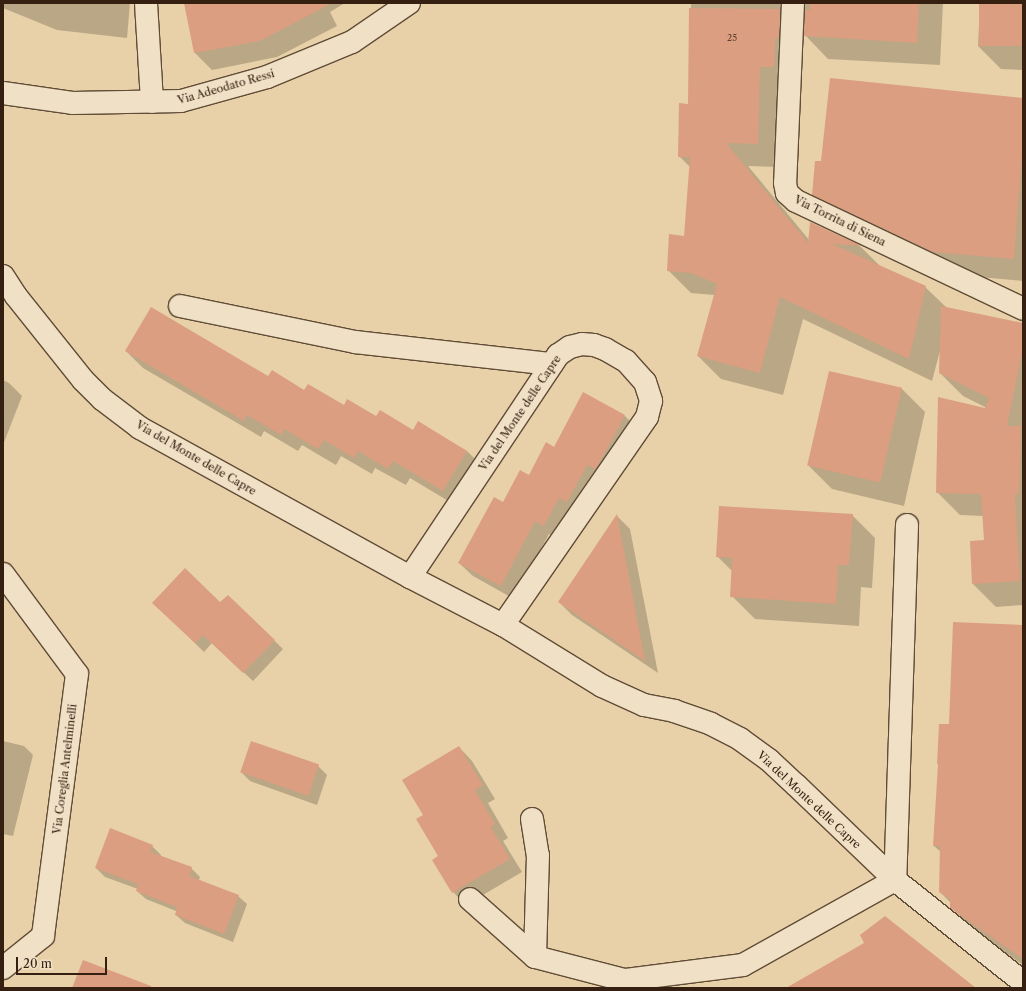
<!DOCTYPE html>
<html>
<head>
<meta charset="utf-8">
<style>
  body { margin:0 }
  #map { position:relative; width:1026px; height:991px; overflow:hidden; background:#e8d1a8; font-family:"Libre Caslon Text",serif }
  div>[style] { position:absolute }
  .shadow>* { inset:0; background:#0003 }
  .building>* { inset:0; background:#db9e81; transform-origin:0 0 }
  .roads { filter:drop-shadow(1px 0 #614c37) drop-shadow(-1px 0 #614c37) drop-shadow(0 1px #614c37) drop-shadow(0 -1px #614c37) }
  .minor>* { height:22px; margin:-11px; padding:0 11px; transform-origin:11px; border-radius:11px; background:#f0e1c6 }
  span { translate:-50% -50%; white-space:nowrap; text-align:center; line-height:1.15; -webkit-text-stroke:3px #f0e1c6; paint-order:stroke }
  .number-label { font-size:9px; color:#5e3f2d }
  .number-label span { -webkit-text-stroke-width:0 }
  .street-label { font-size:11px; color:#341f11 }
  .frame { position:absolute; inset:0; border:4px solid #341f11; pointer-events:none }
  .scale { position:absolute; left:16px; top:957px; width:91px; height:18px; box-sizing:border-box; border:2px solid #341f11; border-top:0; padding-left:5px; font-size:12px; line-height:14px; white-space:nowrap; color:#341f11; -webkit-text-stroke:3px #f0e1c6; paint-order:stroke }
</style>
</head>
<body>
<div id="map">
  <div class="shadow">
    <div style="clip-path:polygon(3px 3px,130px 3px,127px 38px,57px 30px,3px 8px)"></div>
    <div style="clip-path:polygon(185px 3px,345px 3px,330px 12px,337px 26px,277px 57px,212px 70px,195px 53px)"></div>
    <div style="clip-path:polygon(691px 3px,943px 3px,940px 65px,828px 59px,804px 34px,802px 60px,797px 60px,780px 167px,748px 166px,810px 241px,811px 223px,861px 247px,881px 267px,925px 287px,947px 308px,1023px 324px,1023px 605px,996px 607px,973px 584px,985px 540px,983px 516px,960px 515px,937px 492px,987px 408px,963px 396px,940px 373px,941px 347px,932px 381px,803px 319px,783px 395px,721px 379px,698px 356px,715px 295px,691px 293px,668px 270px,685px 237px,690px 167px,679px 156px,689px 105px)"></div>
    <div style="clip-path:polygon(980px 3px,1023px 3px,1023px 70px,1001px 69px,978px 46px)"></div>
    <div style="clip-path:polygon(1023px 99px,1023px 281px,957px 275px,837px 218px,813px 195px,822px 163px)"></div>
    <div style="clip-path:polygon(126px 351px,269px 377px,413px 431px,418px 423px,467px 451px,484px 468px,460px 508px,410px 478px,406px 485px,375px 468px,372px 474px,341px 456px,336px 465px,302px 445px,298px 451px,264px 431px,261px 437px,143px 368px)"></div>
    <div style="clip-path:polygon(830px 372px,902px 389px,925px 412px,904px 506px,832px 489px,809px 466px)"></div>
    <div style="clip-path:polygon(3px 380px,9px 383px,22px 396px,3px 445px)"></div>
    <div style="clip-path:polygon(625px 416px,638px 429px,557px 539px,549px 534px,514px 599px,473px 576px,459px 563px,503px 503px,554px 448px)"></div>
    <div style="clip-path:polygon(852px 515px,875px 538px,872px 588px,861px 587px,859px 626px,755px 619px,732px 596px,733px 572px,717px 556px)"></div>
    <div style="clip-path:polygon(617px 516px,630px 529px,658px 673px,572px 615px,559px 602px)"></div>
    <div style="clip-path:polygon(228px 596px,283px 649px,253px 681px,212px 643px,204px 652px,154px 603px,220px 604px)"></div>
    <div style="clip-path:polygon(1023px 626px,1023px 965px,974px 930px,951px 907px,951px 903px,940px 892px,941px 852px,934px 846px,939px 765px,938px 764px,950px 725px)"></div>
    <div style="clip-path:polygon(3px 741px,24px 746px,33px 755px,13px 836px,3px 834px)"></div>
    <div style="clip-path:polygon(459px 747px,472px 761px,495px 799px,488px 803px,508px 838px,503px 841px,522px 872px,466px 905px,453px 892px,425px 815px)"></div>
    <div style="clip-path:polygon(318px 766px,327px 775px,317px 805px,250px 781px,241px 772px)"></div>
    <div style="clip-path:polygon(152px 846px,161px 855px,161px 856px,191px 868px,200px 877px,199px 880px,238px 896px,247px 904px,233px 942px,185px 923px,176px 915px,176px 911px,146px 899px,137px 891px,138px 889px,105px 877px,96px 868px)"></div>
  </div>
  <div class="building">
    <div style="clip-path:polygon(184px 3px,332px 3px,260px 41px,194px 53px)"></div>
    <div style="clip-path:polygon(810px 3px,919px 3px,917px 43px,804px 36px,805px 10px,810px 10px)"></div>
    <div style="left:979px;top:3px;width:44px;height:43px"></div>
    <div style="clip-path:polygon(689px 8px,780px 9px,779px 38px,775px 38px,774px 67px,760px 67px,758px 144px,726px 143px,808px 243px,810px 222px,862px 246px,832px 244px,926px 286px,909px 359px,780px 297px,760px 373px,697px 356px,717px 284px,691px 273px,667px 271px,669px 234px,684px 236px,690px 157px,678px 157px,679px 103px,688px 104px)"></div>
    <div style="clip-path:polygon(830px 78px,1023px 98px,1023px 142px,1014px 259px,933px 252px,812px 195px,815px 161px,821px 161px)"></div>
    <div style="clip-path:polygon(941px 306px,1023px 323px,1023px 348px,1007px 426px,1021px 426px,1019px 495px,1015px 494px,1020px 581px,972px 584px,970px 541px,984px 540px,981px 494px,936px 493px,938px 397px,985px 408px,989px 398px,939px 373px)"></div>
    <div style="clip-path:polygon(151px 307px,268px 376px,272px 370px,304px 390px,308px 384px,344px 405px,347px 399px,376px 416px,380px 410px,413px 430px,418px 421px,467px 451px,443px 491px,393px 461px,388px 469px,358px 451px,354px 458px,324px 440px,318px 449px,284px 429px,281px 435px,247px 415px,244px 421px,125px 351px)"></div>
    <div style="left:829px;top:371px;width:75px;height:97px;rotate:13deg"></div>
    <div style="clip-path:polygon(583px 392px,625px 415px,596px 469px,587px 465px,567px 502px,559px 498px,544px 526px,535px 521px,501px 586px,458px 563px,494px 497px,503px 502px,520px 470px,529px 475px,546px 442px,554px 447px)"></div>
    <div style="clip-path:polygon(719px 506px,853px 514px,849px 565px,838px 565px,836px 604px,730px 597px,732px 558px,716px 557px)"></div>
    <div style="clip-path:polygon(617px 514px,645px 661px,558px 602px)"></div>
    <div style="clip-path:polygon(185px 568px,220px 602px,228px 595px,275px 640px,243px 673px,203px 635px,195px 643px,152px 603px)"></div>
    <div style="clip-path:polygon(953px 622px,1023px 625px,1023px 959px,950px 908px,950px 899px,939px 892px,940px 846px,933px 846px,938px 764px,937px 764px,939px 724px,949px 724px)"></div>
    <div style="left:251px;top:741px;width:72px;height:33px;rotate:19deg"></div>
    <div style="clip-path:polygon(459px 746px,483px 785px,475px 790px,495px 824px,491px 827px,510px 859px,452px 893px,432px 860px,438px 856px,416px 819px,423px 815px,402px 780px)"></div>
    <div style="clip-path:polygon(110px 828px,153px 845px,150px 852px,192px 867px,189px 876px,239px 895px,224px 934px,175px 915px,177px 907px,136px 891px,138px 884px,95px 868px)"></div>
    <div style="clip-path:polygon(885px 916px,976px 988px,786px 988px,864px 943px,860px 935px)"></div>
    <div style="clip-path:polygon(83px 960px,151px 986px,151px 988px,72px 988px)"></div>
  </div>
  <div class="roads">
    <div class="minor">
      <div style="left:146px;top:3px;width:99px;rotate:86.5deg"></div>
      <div style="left:793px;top:3px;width:180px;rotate:92.5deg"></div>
      <div style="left:785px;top:183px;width:10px;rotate:79deg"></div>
      <div style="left:787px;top:193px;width:12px;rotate:42deg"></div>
      <div style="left:796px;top:201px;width:251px;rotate:25.4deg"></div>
      <div style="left:3px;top:93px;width:70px;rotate:8.2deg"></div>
      <div style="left:72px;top:103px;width:109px;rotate:-1.1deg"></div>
      <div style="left:181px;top:101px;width:89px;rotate:-15.6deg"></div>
      <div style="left:267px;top:77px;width:92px;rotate:-22.4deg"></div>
      <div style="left:352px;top:42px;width:69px;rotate:-34.4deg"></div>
      <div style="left:3px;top:276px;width:24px;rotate:57deg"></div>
      <div style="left:16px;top:296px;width:107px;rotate:51.4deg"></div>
      <div style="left:83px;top:380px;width:27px;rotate:45deg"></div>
      <div style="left:102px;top:399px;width:48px;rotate:37.3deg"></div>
      <div style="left:140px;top:428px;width:308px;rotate:28.9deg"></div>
      <div style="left:410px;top:577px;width:105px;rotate:27.3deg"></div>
      <div style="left:503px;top:625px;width:116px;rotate:31.6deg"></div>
      <div style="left:602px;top:686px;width:46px;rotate:24.3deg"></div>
      <div style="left:644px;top:705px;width:31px;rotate:11deg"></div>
      <div style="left:674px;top:711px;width:39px;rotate:19deg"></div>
      <div style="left:711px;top:724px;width:33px;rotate:27deg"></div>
      <div style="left:740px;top:739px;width:36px;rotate:36deg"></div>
      <div style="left:769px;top:760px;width:37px;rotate:43deg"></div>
      <div style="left:796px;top:785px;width:137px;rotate:43.8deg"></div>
      <div style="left:895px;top:880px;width:174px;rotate:150.8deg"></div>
      <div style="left:743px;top:965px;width:120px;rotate:172.8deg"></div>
      <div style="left:624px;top:980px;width:92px;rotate:-165.5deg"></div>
      <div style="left:535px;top:957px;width:87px;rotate:-138.3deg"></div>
      <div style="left:180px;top:306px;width:179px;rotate:11.6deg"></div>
      <div style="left:355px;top:342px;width:198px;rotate:6.4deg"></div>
      <div style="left:907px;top:525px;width:355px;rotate:91.9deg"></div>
      <div style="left:895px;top:880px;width:164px;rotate:38.6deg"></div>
      <div style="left:3px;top:574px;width:124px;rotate:53.5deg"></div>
      <div style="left:77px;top:674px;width:264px;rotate:97.4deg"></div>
      <div style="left:43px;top:936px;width:51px;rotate:141.3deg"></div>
      <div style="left:410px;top:577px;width:267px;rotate:-56.3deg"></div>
      <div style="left:558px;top:355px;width:14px;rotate:-34deg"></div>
      <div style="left:570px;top:347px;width:12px;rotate:-14deg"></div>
      <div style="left:582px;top:344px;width:12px;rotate:5deg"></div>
      <div style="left:594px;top:345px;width:12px;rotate:20deg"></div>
      <div style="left:605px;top:349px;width:24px;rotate:30deg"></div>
      <div style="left:626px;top:361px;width:28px;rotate:48deg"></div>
      <div style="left:645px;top:382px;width:20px;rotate:72deg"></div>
      <div style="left:651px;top:401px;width:16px;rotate:104deg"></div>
      <div style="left:647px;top:417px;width:253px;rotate:124.7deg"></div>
      <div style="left:532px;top:819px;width:36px;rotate:81deg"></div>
      <div style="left:538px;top:855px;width:102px;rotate:91.7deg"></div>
    </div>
  </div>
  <div class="number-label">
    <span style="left:732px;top:38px">25</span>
  </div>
  <div class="street-label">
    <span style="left:226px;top:87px;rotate:-16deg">Via Adeodato Ressi</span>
    <span style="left:840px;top:221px;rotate:26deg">Via Torrita di Siena</span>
    <span style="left:520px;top:413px;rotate:-56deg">Via del Monte delle Capre</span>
    <span style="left:196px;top:458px;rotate:30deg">Via del Monte delle Capre</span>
    <span style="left:65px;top:769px;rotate:-83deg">Via Coreglia Antelminelli</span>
    <span style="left:809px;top:800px;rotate:43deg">Via del Monte delle Capre</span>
  </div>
  <div class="frame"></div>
  <div class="scale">20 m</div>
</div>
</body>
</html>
